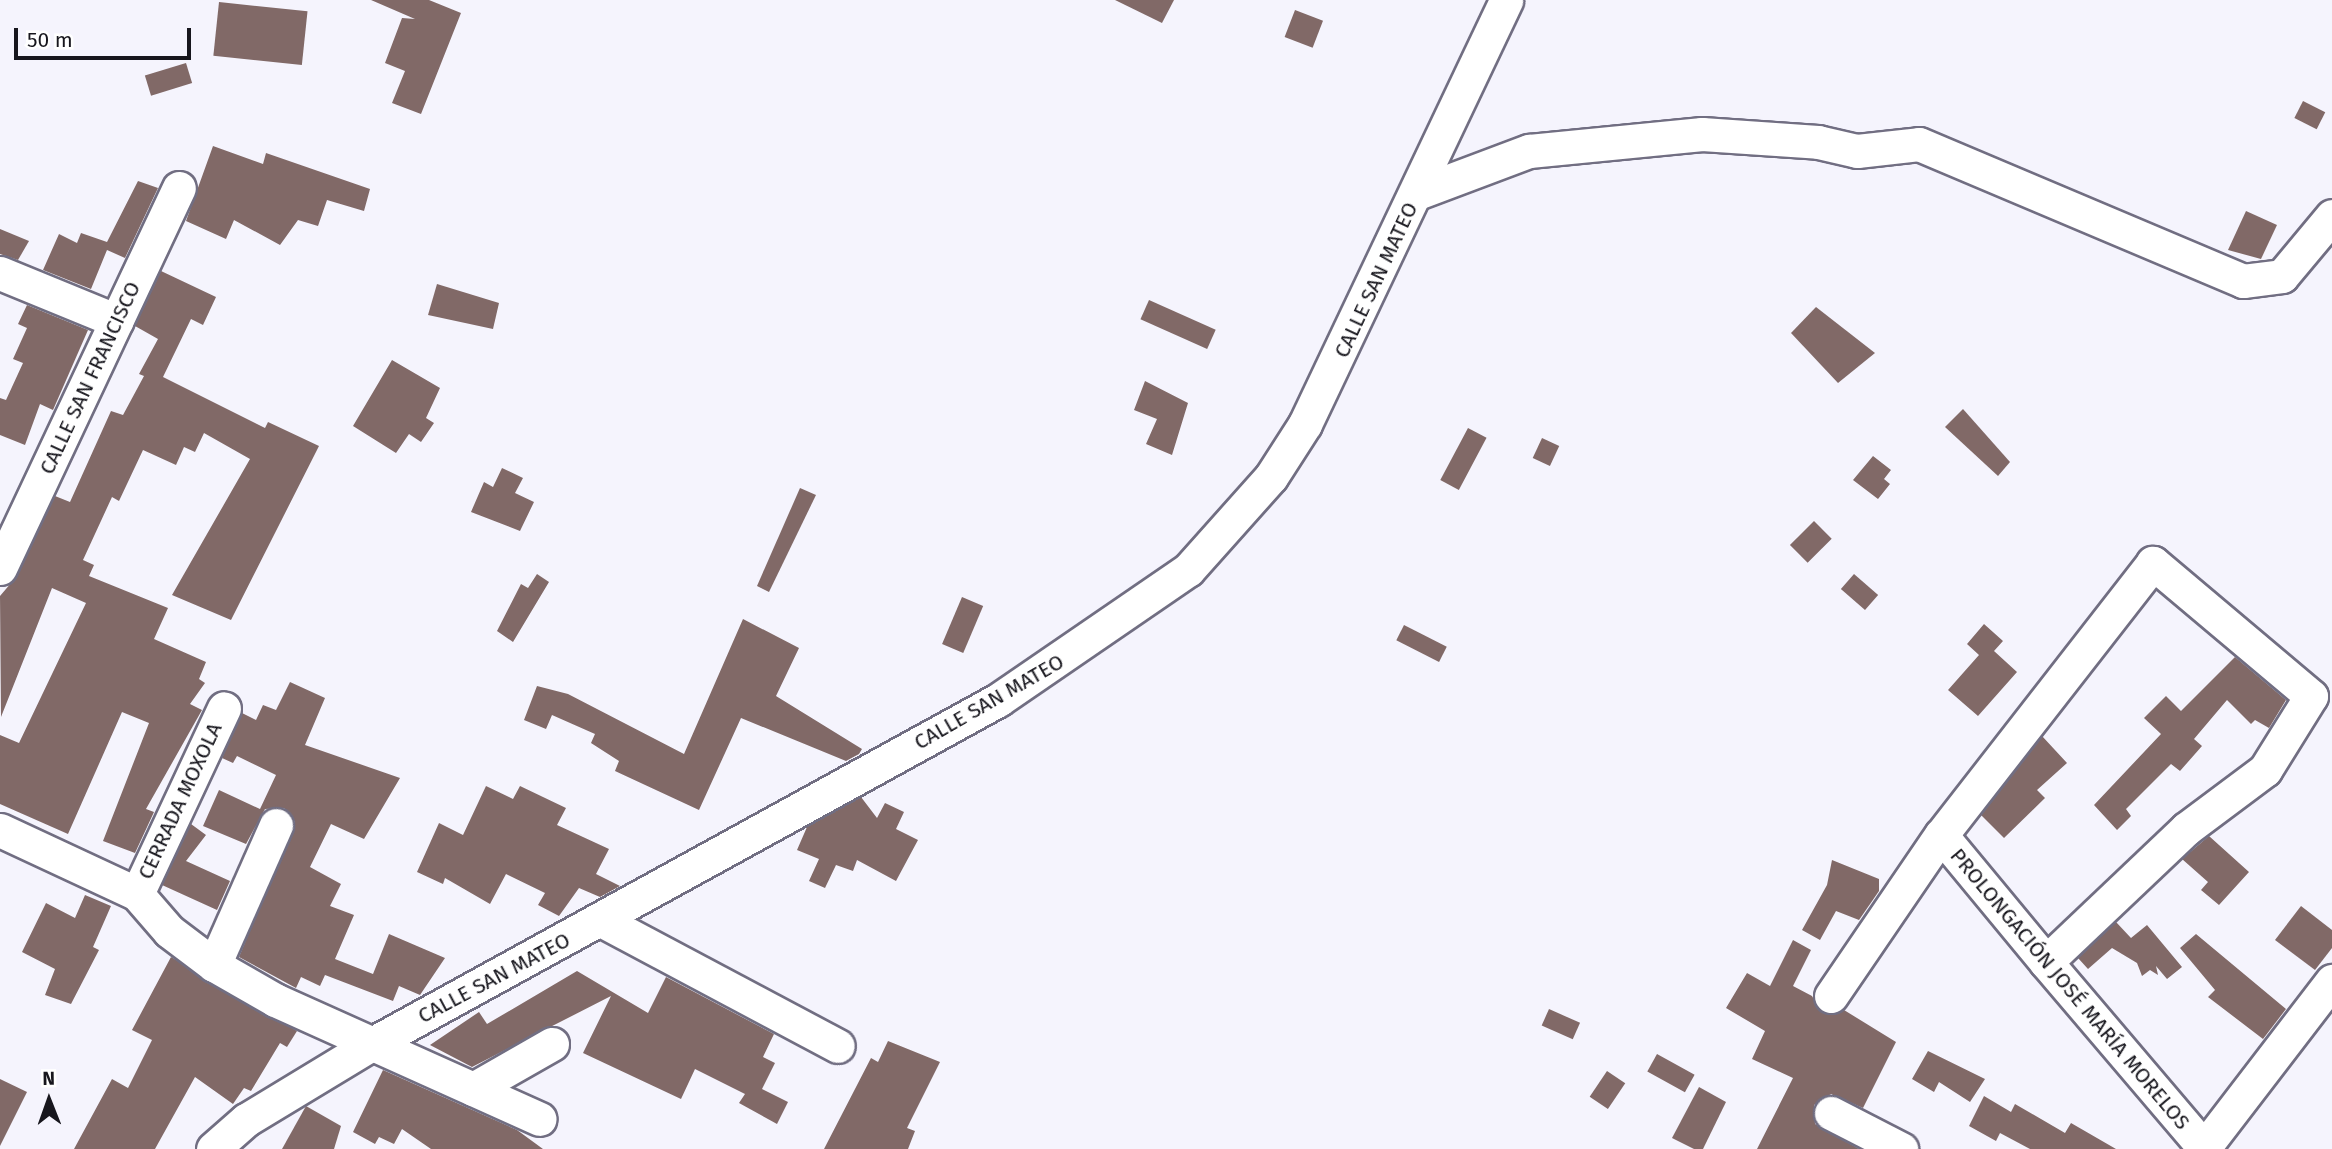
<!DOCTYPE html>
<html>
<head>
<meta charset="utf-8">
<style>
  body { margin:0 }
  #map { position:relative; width:2332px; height:1149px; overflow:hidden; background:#f5f4fd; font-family:"Fira Sans",sans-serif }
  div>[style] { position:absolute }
  .building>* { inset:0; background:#816967; transform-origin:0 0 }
  .roads { filter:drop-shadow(2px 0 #716e82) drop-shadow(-2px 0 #716e82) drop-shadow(0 2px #716e82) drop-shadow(0 -2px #716e82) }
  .minor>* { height:33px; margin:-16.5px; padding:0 16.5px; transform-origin:16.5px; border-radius:16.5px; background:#fff }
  span { translate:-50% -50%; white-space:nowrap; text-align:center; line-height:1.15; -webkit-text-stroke:5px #fff; paint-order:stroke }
  .street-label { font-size:21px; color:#17161d }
  .north { position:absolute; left:14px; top:1065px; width:70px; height:70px; -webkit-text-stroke:5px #fff; paint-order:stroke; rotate:359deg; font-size:19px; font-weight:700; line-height:28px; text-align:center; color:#17161d }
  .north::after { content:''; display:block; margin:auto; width:24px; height:32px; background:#17161d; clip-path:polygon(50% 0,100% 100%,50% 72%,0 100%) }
  .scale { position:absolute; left:14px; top:28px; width:177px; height:32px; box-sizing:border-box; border:4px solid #17161d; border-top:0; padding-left:9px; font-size:21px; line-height:24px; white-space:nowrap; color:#17161d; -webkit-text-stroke:5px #fff; paint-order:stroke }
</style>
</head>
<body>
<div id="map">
  <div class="building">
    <div style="clip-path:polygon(371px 0,429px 0,461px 13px,421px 114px,392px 103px,405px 71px,385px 63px,402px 18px,415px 19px)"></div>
    <div style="clip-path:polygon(1115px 0,1174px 0,1162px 23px)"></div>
    <div style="left:219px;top:2px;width:89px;height:54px;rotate:6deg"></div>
    <div style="left:1295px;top:10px;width:30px;height:29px;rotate:21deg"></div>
    <div style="left:186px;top:63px;width:21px;height:43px;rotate:73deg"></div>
    <div style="left:2303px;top:101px;width:25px;height:19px;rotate:27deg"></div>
    <div style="clip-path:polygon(213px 146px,263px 164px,266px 153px,370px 189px,364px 211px,327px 200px,318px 226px,298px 220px,280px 245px,234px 220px,226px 239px,186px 221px)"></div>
    <div style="clip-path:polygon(138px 181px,158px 188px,125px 258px,107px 250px,91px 289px,43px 270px,59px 234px,77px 243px,81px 233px,107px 242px)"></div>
    <div style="clip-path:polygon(2246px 211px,2277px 225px,2261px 259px,2228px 250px)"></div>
    <div style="clip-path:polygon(0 229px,29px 241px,18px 260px,0 254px)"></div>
    <div style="clip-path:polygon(161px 271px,216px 297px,203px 325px,191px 319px,163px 377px,265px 428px,268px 422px,319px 446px,231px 620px,172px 595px,250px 459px,204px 433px,195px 452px,184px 447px,176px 465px,143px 450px,119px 501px,112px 497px,83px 560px,94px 565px,89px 576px,168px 608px,154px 639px,206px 662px,199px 679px,205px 683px,190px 704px,202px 710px,146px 809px,154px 812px,135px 853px,103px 841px,149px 723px,122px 712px,68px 834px,0 804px,0 735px,19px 743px,86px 603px,52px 588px,1px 717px,0 596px,17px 576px,55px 496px,70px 502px,111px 411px,123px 415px,144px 376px,139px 374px,158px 339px,135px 326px)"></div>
    <div style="clip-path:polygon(437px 284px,499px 303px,493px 329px,428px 315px)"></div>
    <div style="left:1149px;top:300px;width:73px;height:21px;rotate:24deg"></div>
    <div style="clip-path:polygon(27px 305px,88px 330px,53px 410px,40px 404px,25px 445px,0 435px,0 398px,6px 400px,23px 363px,13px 359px,27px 328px,18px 324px)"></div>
    <div style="clip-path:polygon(1816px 307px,1875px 353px,1838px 383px,1791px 333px)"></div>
    <div style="clip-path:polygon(392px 360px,440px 388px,426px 418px,434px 423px,421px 442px,409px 434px,396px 453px,353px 426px)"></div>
    <div style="clip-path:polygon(1145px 381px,1188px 403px,1172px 455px,1146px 444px,1157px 419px,1134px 410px)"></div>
    <div style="clip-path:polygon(1963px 409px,2010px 462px,1998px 476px,1945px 427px)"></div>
    <div style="left:1468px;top:428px;width:21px;height:59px;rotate:28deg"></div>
    <div style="left:1542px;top:438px;width:19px;height:22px;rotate:25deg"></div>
    <div style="clip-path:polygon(1873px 456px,1891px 470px,1884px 479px,1890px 484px,1878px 499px,1853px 480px)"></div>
    <div style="clip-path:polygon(502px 468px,523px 478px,515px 493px,534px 502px,520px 531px,471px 512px,484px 482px,493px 487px)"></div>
    <div style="clip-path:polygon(800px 488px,816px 495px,769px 592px,757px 586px)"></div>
    <div style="left:1814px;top:521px;width:25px;height:34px;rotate:45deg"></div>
    <div style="clip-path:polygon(537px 574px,549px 582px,513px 642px,497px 631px,521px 584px,528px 588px)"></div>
    <div style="left:1854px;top:574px;width:32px;height:20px;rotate:41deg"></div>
    <div style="left:962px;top:597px;width:23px;height:51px;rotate:23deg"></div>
    <div style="clip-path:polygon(743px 619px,799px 648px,776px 696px,862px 749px,859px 754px,846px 761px,741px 718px,699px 810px,615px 771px,619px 761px,591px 743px,595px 734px,552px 715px,546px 729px,524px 720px,537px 686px,568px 694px,684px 754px)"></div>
    <div style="clip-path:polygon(1984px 624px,2003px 641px,1994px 651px,2017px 672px,1978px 716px,1948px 690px,1979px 655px,1967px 644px)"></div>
    <div style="left:1404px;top:625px;width:48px;height:17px;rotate:27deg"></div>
    <div style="clip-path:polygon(2235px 657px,2286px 700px,2269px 728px,2255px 720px,2251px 724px,2227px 700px,2194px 739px,2202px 746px,2180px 771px,2171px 764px,2126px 809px,2131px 816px,2117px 830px,2094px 805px,2161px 734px,2144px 718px,2166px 696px,2181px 711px)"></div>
    <div style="clip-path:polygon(290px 682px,325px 698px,305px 745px,400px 778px,364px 839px,331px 824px,310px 867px,341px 884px,330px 906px,354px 915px,335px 959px,373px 974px,389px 934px,445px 958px,420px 995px,399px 986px,393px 1001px,325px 975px,320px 986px,301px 977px,296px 988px,239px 957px,295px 822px,284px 808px,265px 809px,246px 844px,203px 826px,219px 790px,260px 809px,276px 775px,237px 756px,233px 763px,222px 758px,242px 713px,256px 720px,263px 705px,276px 710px)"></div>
    <div style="clip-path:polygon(2042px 736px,2067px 763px,2037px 790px,2045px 798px,2004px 838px,1981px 815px)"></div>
    <div style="clip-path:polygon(486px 786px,513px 799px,520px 786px,566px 808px,557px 825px,609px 849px,596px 874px,620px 886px,600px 897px,579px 888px,559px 916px,538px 905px,545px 893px,506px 874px,490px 904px,445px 878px,443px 884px,417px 872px,439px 823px,463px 835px)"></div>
    <div style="clip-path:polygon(861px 797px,877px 818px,885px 803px,904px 812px,896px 829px,918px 840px,896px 881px,857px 860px,853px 871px,836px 865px,825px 888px,809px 881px,819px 859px,797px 850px,807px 827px)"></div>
    <div style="clip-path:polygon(191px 824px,206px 835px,186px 861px,230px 881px,217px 910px,162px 885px)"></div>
    <div style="clip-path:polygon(2209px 836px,2249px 872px,2219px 905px,2201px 890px,2208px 882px,2182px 859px)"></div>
    <div style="clip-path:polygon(1832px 860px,1879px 879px,1879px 891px,1859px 920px,1836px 911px,1820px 940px,1802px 930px,1827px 885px)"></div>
    <div style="clip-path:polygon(85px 895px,111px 906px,93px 947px,99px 950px,71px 1004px,45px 995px,55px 969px,22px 952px,46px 903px,75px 918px)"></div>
    <div style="clip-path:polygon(2301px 906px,2332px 930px,2332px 948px,2315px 970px,2275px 940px)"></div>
    <div style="clip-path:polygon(2116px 922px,2131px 938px,2147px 925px,2182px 967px,2167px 979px,2156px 966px,2158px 975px,2150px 970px,2142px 976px,2137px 963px,2112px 948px,2088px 969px,2078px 958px)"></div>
    <div style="clip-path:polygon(2196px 934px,2286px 1009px,2263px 1039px,2208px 997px,2215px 990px,2180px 948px)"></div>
    <div style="clip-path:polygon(1793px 940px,1811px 950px,1793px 986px,1812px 996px,1821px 1012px,1844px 1010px,1896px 1042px,1863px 1108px,1831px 1094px,1814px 1105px,1815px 1124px,1859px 1149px,1757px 1149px,1793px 1078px,1752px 1059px,1765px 1031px,1726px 1008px,1747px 973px,1770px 986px)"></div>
    <div style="clip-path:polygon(171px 957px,297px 1031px,287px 1047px,280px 1043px,251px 1091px,244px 1088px,233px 1104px,195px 1077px,155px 1149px,74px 1149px,112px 1079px,128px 1088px,152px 1040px,132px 1030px)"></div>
    <div style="clip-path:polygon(577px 971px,648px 1013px,666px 977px,774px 1034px,763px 1057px,775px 1063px,762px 1089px,788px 1102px,777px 1124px,739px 1103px,745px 1094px,695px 1069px,681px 1099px,583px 1053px,611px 996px,472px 1067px,430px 1045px,479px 1012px,487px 1024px)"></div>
    <div style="left:1549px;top:1009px;width:34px;height:18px;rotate:24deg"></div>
    <div style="clip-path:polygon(888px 1041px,940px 1062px,907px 1128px,915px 1131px,908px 1149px,824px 1149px,871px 1058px,878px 1062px)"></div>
    <div style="clip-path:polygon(1928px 1051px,1985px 1079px,1970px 1102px,1939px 1082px,1934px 1092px,1912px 1079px)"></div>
    <div style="left:1657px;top:1054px;width:43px;height:20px;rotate:29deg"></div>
    <div style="clip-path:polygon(383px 1070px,517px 1130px,543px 1149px,431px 1149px,402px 1129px,394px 1144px,379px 1137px,375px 1144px,353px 1132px)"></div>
    <div style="left:1607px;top:1071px;width:22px;height:31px;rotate:34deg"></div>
    <div style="clip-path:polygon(0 1079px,27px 1092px,0 1146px)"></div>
    <div style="clip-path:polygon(1699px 1087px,1726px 1102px,1703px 1149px,1694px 1149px,1672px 1138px)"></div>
    <div style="clip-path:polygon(1984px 1096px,2011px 1112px,2015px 1104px,2065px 1133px,2071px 1123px,2116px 1149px,2030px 1149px,2000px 1133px,1996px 1141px,1969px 1126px)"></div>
    <div style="clip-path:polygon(306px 1106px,341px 1126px,334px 1149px,282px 1149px)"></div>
  </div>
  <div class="roads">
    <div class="minor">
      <div style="left:1417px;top:193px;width:120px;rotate:-20.6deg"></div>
      <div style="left:1529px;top:151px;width:174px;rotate:-5.6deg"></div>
      <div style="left:1702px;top:134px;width:116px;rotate:3.9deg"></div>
      <div style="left:1818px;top:142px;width:40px;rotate:13deg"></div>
      <div style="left:1857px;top:151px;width:62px;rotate:-6.4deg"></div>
      <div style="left:1919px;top:144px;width:352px;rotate:22.9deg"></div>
      <div style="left:2243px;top:281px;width:39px;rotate:-7deg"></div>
      <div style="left:2282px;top:276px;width:78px;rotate:-50.2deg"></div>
      <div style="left:0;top:273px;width:126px;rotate:22.3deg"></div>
      <div style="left:0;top:568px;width:420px;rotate:-64.8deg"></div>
      <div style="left:0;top:830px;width:151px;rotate:25deg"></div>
      <div style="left:137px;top:894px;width:49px;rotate:49.1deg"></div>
      <div style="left:169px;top:931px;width:56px;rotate:37.1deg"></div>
      <div style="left:214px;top:965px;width:70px;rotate:29.8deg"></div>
      <div style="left:275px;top:1000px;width:290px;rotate:24.2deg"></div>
      <div style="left:137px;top:894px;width:205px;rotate:-64.9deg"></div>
      <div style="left:601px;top:920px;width:268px;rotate:28deg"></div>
      <div style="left:2046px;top:962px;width:193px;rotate:-43.5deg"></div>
      <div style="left:2186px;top:829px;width:99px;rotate:-36.8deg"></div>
      <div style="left:2265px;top:770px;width:87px;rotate:-58.1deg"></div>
      <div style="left:2311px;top:696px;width:207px;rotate:-139.9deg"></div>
      <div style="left:2153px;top:563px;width:345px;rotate:127.9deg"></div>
      <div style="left:1941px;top:835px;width:165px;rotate:50.4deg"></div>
      <div style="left:2046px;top:962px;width:245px;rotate:49.6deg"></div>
      <div style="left:214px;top:965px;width:153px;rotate:-66.1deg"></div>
      <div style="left:1831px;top:996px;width:195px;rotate:-55.7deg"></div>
      <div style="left:473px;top:1089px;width:91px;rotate:-29.7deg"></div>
      <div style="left:1831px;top:1113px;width:79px;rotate:27.2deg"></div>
      <div style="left:213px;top:1149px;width:44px;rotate:-41.3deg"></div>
      <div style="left:246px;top:1120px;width:145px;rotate:-31.2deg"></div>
      <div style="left:370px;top:1045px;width:717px;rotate:-28.78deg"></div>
      <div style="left:998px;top:700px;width:230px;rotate:-34.4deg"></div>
      <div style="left:1188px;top:570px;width:125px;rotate:-48.3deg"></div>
      <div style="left:1271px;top:477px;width:63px;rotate:-57.3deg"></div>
      <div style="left:1305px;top:424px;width:469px;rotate:-64.6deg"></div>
      <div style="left:2203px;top:1149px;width:212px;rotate:-52.5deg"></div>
    </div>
  </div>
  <div class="street-label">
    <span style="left:1376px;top:280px;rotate:-65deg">CALLE SAN MATEO</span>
    <span style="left:90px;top:378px;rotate:-65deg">CALLE SAN FRANCISCO</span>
    <span style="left:989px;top:702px;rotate:-30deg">CALLE SAN MATEO</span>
    <span style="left:180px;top:801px;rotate:-65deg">CERRADA MOXOLA</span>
    <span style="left:494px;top:978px;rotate:-28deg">CALLE SAN MATEO</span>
    <span style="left:2070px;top:989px;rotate:50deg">PROLONGACIÓN JOSÉ MARÍA MORELOS</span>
  </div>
  <div class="north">N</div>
  <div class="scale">50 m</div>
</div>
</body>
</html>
